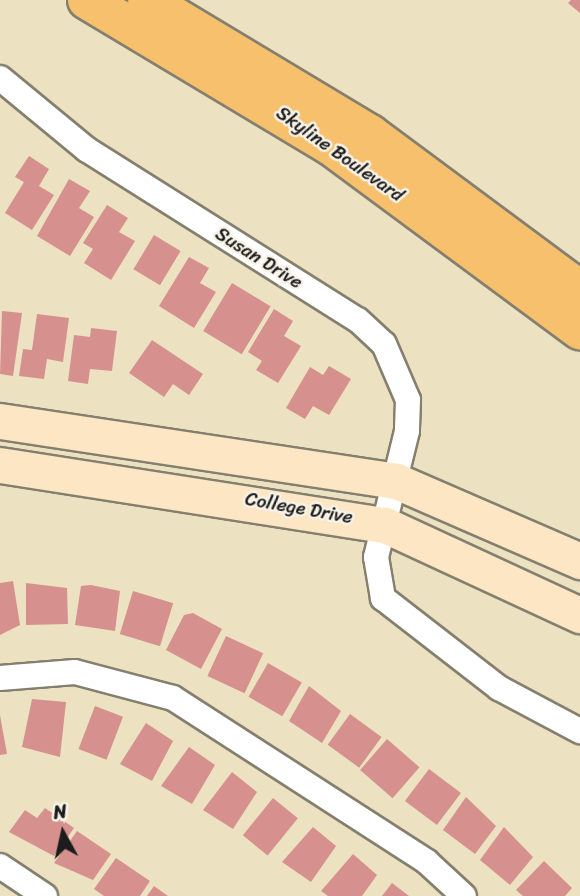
<!DOCTYPE html>
<html>
<head>
<meta charset="utf-8">
<style>
  body { margin:0 }
  #map { position:relative; width:580px; height:896px; overflow:hidden; background:#ece2c1; font-family:Sriracha,sans-serif }
  div>[style] { position:absolute }
  .building>* { inset:0; background:#d6908e; transform-origin:0 0 }
  .roads { filter:drop-shadow(2px 0 #847f6e) drop-shadow(-2px 0 #847f6e) drop-shadow(0 2px #847f6e) drop-shadow(0 -2px #847f6e) }
  .street>* { height:24px; margin:-12px; padding:0 12px; transform-origin:12px; border-radius:12px; background:#fff }
  .secondary>* { height:35px; margin:-17.5px; padding:0 17.5px; transform-origin:17.5px; border-radius:17.5px; background:#fce6c4 }
  .primary>* { height:38px; margin:-19px; padding:0 19px; transform-origin:19px; border-radius:19px; background:#f7c06c }
  span { translate:-50% -50%; white-space:nowrap; text-align:center; line-height:1.15; -webkit-text-stroke:5px #f7f3e8; paint-order:stroke }
  .street-label { font-size:19px; color:#1c1c1c }
  .north { position:absolute; left:28px; top:798px; width:70px; height:70px; -webkit-text-stroke:5px #f7f3e8; paint-order:stroke; rotate:352deg; font-size:19px; font-weight:700; line-height:28px; text-align:center; color:#1c1c1c }
  .north::after { content:''; display:block; margin:auto; width:24px; height:32px; background:#1c1c1c; clip-path:polygon(50% 0,100% 100%,50% 72%,0 100%) }
</style>
</head>
<body>
<div id="map">
  <div class="building">
    <div style="clip-path:polygon(571px 0,580px 0,580px 13px,568px 3px)"></div>
    <div style="clip-path:polygon(29px 156px,49px 169px,39px 186px,54px 195px,32px 230px,5px 213px,24px 182px,15px 177px)"></div>
    <div style="clip-path:polygon(69px 179px,90px 191px,79px 208px,94px 217px,70px 256px,37px 236px)"></div>
    <div style="clip-path:polygon(107px 205px,128px 218px,119px 232px,135px 241px,111px 280px,84px 263px,93px 249px,83px 243px)"></div>
    <div style="left:154px;top:235px;width:31px;height:40px;rotate:31deg"></div>
    <div style="clip-path:polygon(189px 257px,209px 268px,200px 283px,216px 292px,194px 328px,159px 306px)"></div>
    <div style="left:232px;top:283px;width:45px;height:56px;rotate:31deg"></div>
    <div style="clip-path:polygon(274px 309px,293px 321px,284px 336px,301px 346px,278px 383px,256px 370px,262px 361px,248px 352px)"></div>
    <div style="clip-path:polygon(2px 311px,22px 313px,13px 376px,0 374px)"></div>
    <div style="clip-path:polygon(37px 314px,69px 318px,63px 362px,47px 359px,44px 379px,19px 376px,23px 349px,32px 350px)"></div>
    <div style="clip-path:polygon(91px 328px,117px 331px,112px 371px,90px 369px,88px 384px,68px 381px,74px 335px,90px 337px)"></div>
    <div style="clip-path:polygon(152px 340px,203px 374px,189px 395px,173px 384px,164px 397px,129px 373px)"></div>
    <div style="clip-path:polygon(329px 366px,351px 379px,329px 415px,313px 406px,305px 419px,286px 408px,310px 367px,323px 375px)"></div>
    <div style="clip-path:polygon(13px 581px,20px 625px,0 635px,0 583px)"></div>
    <div style="clip-path:polygon(26px 583px,67px 588px,68px 624px,26px 625px)"></div>
    <div style="clip-path:polygon(91px 585px,120px 591px,115px 631px,75px 625px,81px 586px)"></div>
    <div style="left:133px;top:591px;width:42px;height:45px;rotate:17deg"></div>
    <div style="clip-path:polygon(193px 613px,222px 629px,201px 669px,166px 650px,184px 615px)"></div>
    <div style="left:226px;top:636px;width:41px;height:44px;rotate:25deg"></div>
    <div style="left:268px;top:663px;width:39px;height:39px;rotate:30deg"></div>
    <div style="clip-path:polygon(309px 686px,341px 711px,322px 743px,289px 721px)"></div>
    <div style="clip-path:polygon(32px 699px,66px 702px,60px 757px,22px 747px)"></div>
    <div style="left:95px;top:706px;width:30px;height:46px;rotate:21deg"></div>
    <div style="left:350px;top:714px;width:39px;height:38px;rotate:36deg"></div>
    <div style="clip-path:polygon(0 715px,7px 754px,0 755px)"></div>
    <div style="clip-path:polygon(146px 723px,173px 741px,152px 781px,120px 764px)"></div>
    <div style="left:387px;top:739px;width:43px;height:41px;rotate:41deg"></div>
    <div style="clip-path:polygon(189px 747px,215px 765px,192px 804px,161px 786px)"></div>
    <div style="left:429px;top:769px;width:40px;height:40px;rotate:37deg"></div>
    <div style="clip-path:polygon(232px 772px,257px 792px,233px 829px,203px 810px)"></div>
    <div style="clip-path:polygon(466px 797px,496px 826px,475px 854px,443px 830px)"></div>
    <div style="left:273px;top:798px;width:32px;height:48px;rotate:39deg"></div>
    <div style="clip-path:polygon(45px 808px,74px 828px,54px 856px,9px 832px,25px 810px,37px 818px)"></div>
    <div style="clip-path:polygon(313px 827px,336px 846px,311px 882px,282px 862px)"></div>
    <div style="clip-path:polygon(504px 827px,533px 857px,510px 885px,480px 860px)"></div>
    <div style="clip-path:polygon(77px 831px,111px 854px,93px 880px,54px 863px)"></div>
    <div style="clip-path:polygon(353px 854px,377px 875px,362px 896px,328px 896px,321px 891px)"></div>
    <div style="clip-path:polygon(116px 858px,150px 881px,140px 896px,104px 896px,94px 889px)"></div>
    <div style="clip-path:polygon(544px 861px,572px 888px,565px 896px,523px 896px,516px 890px)"></div>
    <div style="clip-path:polygon(392px 883px,409px 896px,382px 896px)"></div>
    <div style="clip-path:polygon(154px 886px,168px 896px,147px 896px)"></div>
  </div>
  <div class="roads">
    <div class="street">
      <div style="left:0;top:78px;width:112px;rotate:39.5deg"></div>
      <div style="left:86px;top:149px;width:321px;rotate:32.2deg"></div>
      <div style="left:358px;top:320px;width:35px;rotate:43deg"></div>
      <div style="left:384px;top:344px;width:61px;rotate:66.8deg"></div>
      <div style="left:408px;top:400px;width:31px;rotate:92deg"></div>
      <div style="left:407px;top:431px;width:130px;rotate:103.8deg"></div>
      <div style="left:376px;top:557px;width:42px;rotate:80.3deg"></div>
      <div style="left:383px;top:598px;width:147px;rotate:37.8deg"></div>
      <div style="left:499px;top:688px;width:92px;rotate:28deg"></div>
      <div style="left:0;top:678px;width:75px;rotate:-4.6deg"></div>
      <div style="left:75px;top:672px;width:101px;rotate:14.9deg"></div>
      <div style="left:173px;top:698px;width:302px;rotate:32.8deg"></div>
      <div style="left:427px;top:862px;width:50px;rotate:42.6deg"></div>
      <div style="left:0;top:866px;width:54px;rotate:33.7deg"></div>
    </div>
    <div class="secondary">
      <div style="left:0;top:421px;width:401px;rotate:8.6deg"></div>
      <div style="left:396px;top:481px;width:201px;rotate:23.5deg"></div>
      <div style="left:0;top:465px;width:390px;rotate:8.9deg"></div>
      <div style="left:385px;top:525px;width:215px;rotate:24.8deg"></div>
    </div>
    <div class="primary">
      <div style="left:87px;top:0;width:284px;rotate:30.9deg"></div>
      <div style="left:331px;top:146px;width:310px;rotate:36.5deg"></div>
      <div style="left:147px;top:0;width:260px;rotate:31deg"></div>
      <div style="left:370px;top:134px;width:262px;rotate:36.6deg"></div>
    </div>
  </div>
  <div class="street-label">
    <span style="left:340px;top:154px;rotate:35deg">Skyline Boulevard</span>
    <span style="left:259px;top:258px;rotate:32deg">Susan Drive</span>
    <span style="left:299px;top:508px;rotate:10deg">College Drive</span>
  </div>
  <div class="north">N</div>
</div>
</body>
</html>
